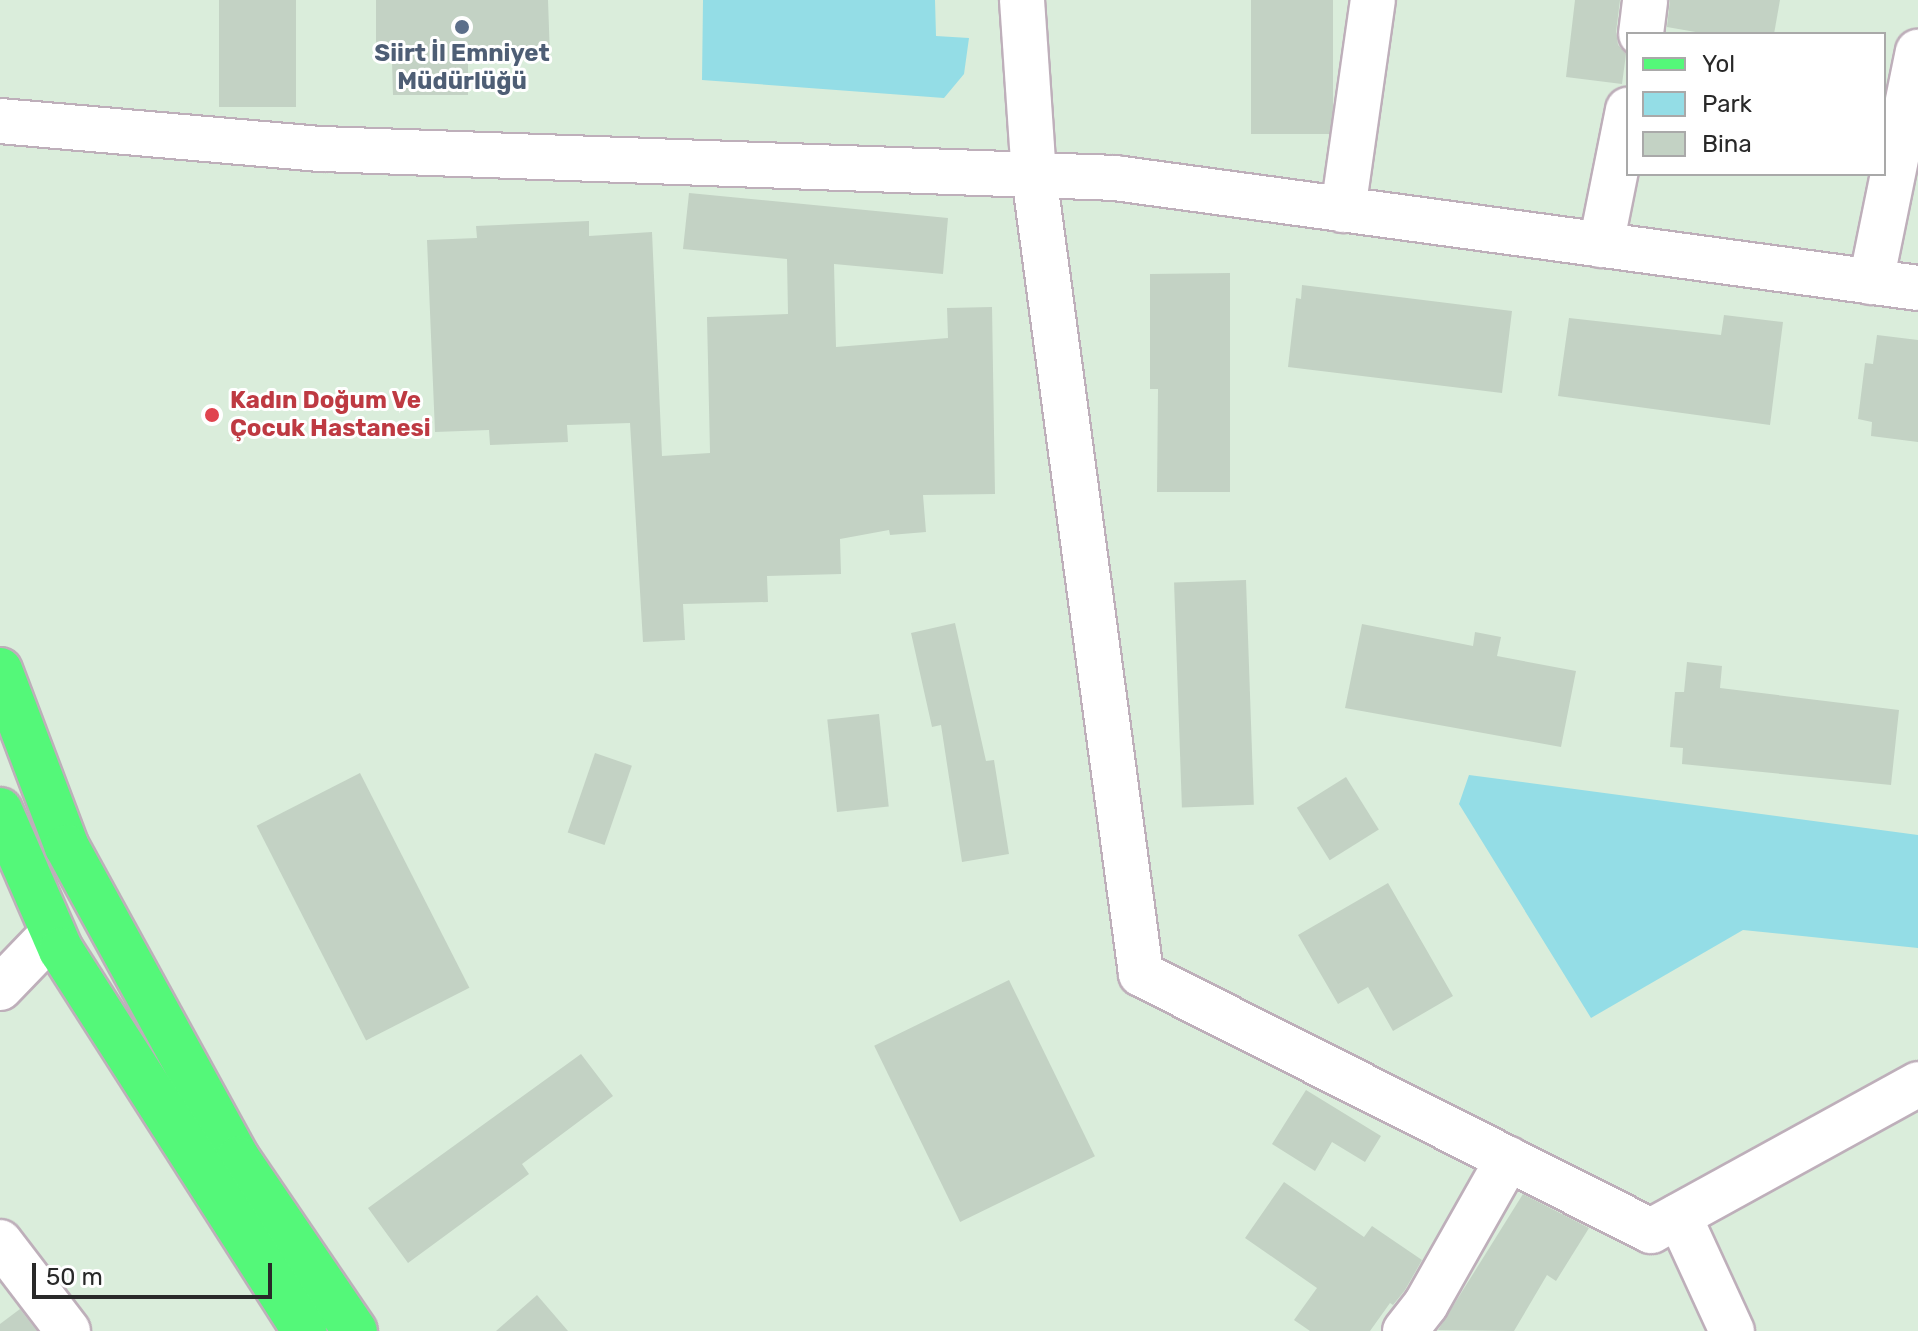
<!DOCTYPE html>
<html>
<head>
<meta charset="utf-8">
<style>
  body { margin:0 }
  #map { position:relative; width:1918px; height:1331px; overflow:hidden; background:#daeddb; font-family:Rubik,sans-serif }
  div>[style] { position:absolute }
  .green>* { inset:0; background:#94dde6 }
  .building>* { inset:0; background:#c3d2c4; transform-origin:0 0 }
  .roads { filter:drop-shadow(2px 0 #beafba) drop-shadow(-2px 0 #beafba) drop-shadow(0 2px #beafba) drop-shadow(0 -2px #beafba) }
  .minor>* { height:44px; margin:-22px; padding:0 22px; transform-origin:22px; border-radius:22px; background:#fff }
  .major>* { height:44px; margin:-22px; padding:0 22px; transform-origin:22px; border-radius:22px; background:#54f879 }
  .dots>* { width:22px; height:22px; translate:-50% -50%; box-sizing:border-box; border:4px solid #fff; border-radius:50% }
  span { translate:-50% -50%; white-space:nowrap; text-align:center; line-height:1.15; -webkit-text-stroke:6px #fff; paint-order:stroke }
  .service-label { font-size:24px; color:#4e5e75; font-weight:700 }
  .health-label { font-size:24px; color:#be3a42; font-weight:700 }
  .left { translate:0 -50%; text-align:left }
  .legend { position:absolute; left:1626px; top:32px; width:260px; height:144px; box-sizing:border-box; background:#fff; border:2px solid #a9a9a9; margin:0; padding:10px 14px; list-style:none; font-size:24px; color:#292929 }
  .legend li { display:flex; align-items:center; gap:16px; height:40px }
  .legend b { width:40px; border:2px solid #a9a9a9 }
  .scale { position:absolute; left:32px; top:1263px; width:240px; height:36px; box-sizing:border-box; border:4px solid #292929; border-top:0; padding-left:10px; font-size:24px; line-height:28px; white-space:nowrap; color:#292929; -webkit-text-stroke:6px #fff; paint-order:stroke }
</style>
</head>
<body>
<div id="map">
  <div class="green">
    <div style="clip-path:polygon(703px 0,935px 0,936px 36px,969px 38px,964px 74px,944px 98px,702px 80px)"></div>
    <div style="clip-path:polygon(1469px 775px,1918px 835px,1918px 948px,1743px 930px,1591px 1018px,1459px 804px)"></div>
  </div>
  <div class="building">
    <div style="left:219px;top:0;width:77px;height:107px"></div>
    <div style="clip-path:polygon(376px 0,548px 0,550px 57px,468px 54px,468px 95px,393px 95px,392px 62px,376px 61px)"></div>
    <div style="left:1251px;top:0;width:82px;height:134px"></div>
    <div style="clip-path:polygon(1575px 0,1620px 0,1616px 32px,1618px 45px,1626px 54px,1622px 84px,1566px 77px)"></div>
    <div style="clip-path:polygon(1670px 0,1780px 0,1774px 34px,1707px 34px,1667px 27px)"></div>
    <div style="clip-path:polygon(689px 193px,948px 218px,943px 274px,834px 264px,836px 347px,948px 338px,947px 308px,992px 307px,995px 494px,923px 495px,926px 532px,890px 535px,889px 530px,840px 539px,841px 574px,767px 576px,768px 602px,683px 604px,685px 640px,643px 642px,630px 423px,567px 425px,568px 442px,490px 445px,489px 430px,435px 432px,427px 240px,477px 238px,476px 226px,589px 221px,589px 236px,652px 232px,662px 456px,710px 453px,707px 317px,788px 314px,787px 259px,683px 249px)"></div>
    <div style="clip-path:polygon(1230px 273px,1230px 492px,1157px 492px,1158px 389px,1150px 389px,1150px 274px)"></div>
    <div style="clip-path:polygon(1302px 285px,1512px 311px,1502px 393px,1288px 367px,1296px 298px,1301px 299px)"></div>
    <div style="clip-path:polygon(1724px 315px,1783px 322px,1770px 425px,1558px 396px,1569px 318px,1721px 335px)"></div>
    <div style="clip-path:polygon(1877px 335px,1918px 340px,1918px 442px,1871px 436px,1872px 422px,1858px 419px,1865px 363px,1873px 364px)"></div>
    <div style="left:1246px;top:580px;width:225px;height:72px;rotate:88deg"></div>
    <div style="clip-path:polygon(955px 623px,986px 761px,994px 760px,1009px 854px,962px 862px,941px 725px,932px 727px,911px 633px)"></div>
    <div style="clip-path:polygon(1362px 624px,1473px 646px,1475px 632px,1501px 637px,1497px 656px,1576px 671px,1561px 747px,1345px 708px)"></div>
    <div style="clip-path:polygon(1687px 662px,1722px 666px,1720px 688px,1899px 710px,1891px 785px,1682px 764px,1683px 748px,1670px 747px,1675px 692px,1684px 692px)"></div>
    <div style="left:879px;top:714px;width:93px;height:52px;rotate:84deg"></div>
    <div style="left:595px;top:753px;width:39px;height:84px;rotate:19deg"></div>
    <div style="left:360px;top:773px;width:241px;height:116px;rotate:63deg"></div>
    <div style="left:1346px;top:777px;width:62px;height:58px;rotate:58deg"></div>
    <div style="clip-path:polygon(1388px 883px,1453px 996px,1393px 1031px,1368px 987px,1338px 1004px,1298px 935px)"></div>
    <div style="left:1009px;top:980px;width:196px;height:150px;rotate:64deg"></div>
    <div style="clip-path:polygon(581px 1054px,613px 1096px,522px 1164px,529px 1174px,408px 1263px,368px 1208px)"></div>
    <div style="clip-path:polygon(1306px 1090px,1381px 1136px,1365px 1162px,1332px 1142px,1315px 1171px,1272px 1144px)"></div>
    <div style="clip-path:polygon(1284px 1182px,1364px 1237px,1372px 1226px,1422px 1260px,1405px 1290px,1393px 1305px,1390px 1303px,1370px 1331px,1310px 1331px,1294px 1320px,1317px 1288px,1245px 1238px)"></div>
    <div style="clip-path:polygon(1523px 1194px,1589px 1228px,1556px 1281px,1547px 1275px,1514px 1331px,1438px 1330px)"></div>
    <div style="clip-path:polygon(537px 1295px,568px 1331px,496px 1331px)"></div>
    <div style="clip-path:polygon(20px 1309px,37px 1331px,0 1331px,0 1324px)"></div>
  </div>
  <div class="roads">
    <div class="minor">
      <div style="left:1022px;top:0;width:175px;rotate:86.1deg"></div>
      <div style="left:1034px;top:175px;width:806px;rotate:82.37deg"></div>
      <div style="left:1141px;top:974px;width:571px;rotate:26.74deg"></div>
      <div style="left:1651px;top:1231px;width:305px;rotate:-28.8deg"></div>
      <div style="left:1641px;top:34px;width:34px;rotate:-83deg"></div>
      <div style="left:0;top:121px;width:323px;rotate:5deg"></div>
      <div style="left:322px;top:149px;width:794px;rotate:2.09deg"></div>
      <div style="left:1115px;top:178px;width:810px;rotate:7.8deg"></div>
      <div style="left:1343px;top:210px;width:212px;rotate:-81.9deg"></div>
      <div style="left:1601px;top:245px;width:138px;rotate:-78.7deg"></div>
      <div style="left:1871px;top:282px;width:235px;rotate:-78.5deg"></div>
      <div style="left:0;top:988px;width:76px;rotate:-46.1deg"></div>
      <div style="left:1679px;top:1216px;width:127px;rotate:65.3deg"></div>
      <div style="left:0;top:1242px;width:112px;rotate:52.6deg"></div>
      <div style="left:1405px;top:1331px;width:34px;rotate:-52deg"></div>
      <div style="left:1426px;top:1304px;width:167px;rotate:-60.5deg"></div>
    </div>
    <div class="major">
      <div style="left:0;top:670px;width:189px;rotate:69.3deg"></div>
      <div style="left:67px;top:847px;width:356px;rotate:61.3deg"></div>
      <div style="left:238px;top:1159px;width:208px;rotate:55.8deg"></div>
      <div style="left:0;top:810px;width:153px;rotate:66.5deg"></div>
      <div style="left:61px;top:950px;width:452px;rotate:57.4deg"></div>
    </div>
  </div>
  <div class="dots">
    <div style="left:462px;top:27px;background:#5c6f8a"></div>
    <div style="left:212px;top:415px;background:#e0444e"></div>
  </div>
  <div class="service-label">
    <span style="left:462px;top:68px">Siirt İl Emniyet<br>Müdürlüğü</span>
  </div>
  <div class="health-label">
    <span class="left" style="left:230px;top:415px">Kadın Doğum Ve<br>Çocuk Hastanesi</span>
  </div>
  <ul class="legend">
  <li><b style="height:10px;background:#54f879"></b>Yol</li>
  <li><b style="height:22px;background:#94dde6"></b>Park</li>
  <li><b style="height:22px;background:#c3d2c4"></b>Bina</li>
  </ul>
  <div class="scale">50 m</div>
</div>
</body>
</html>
